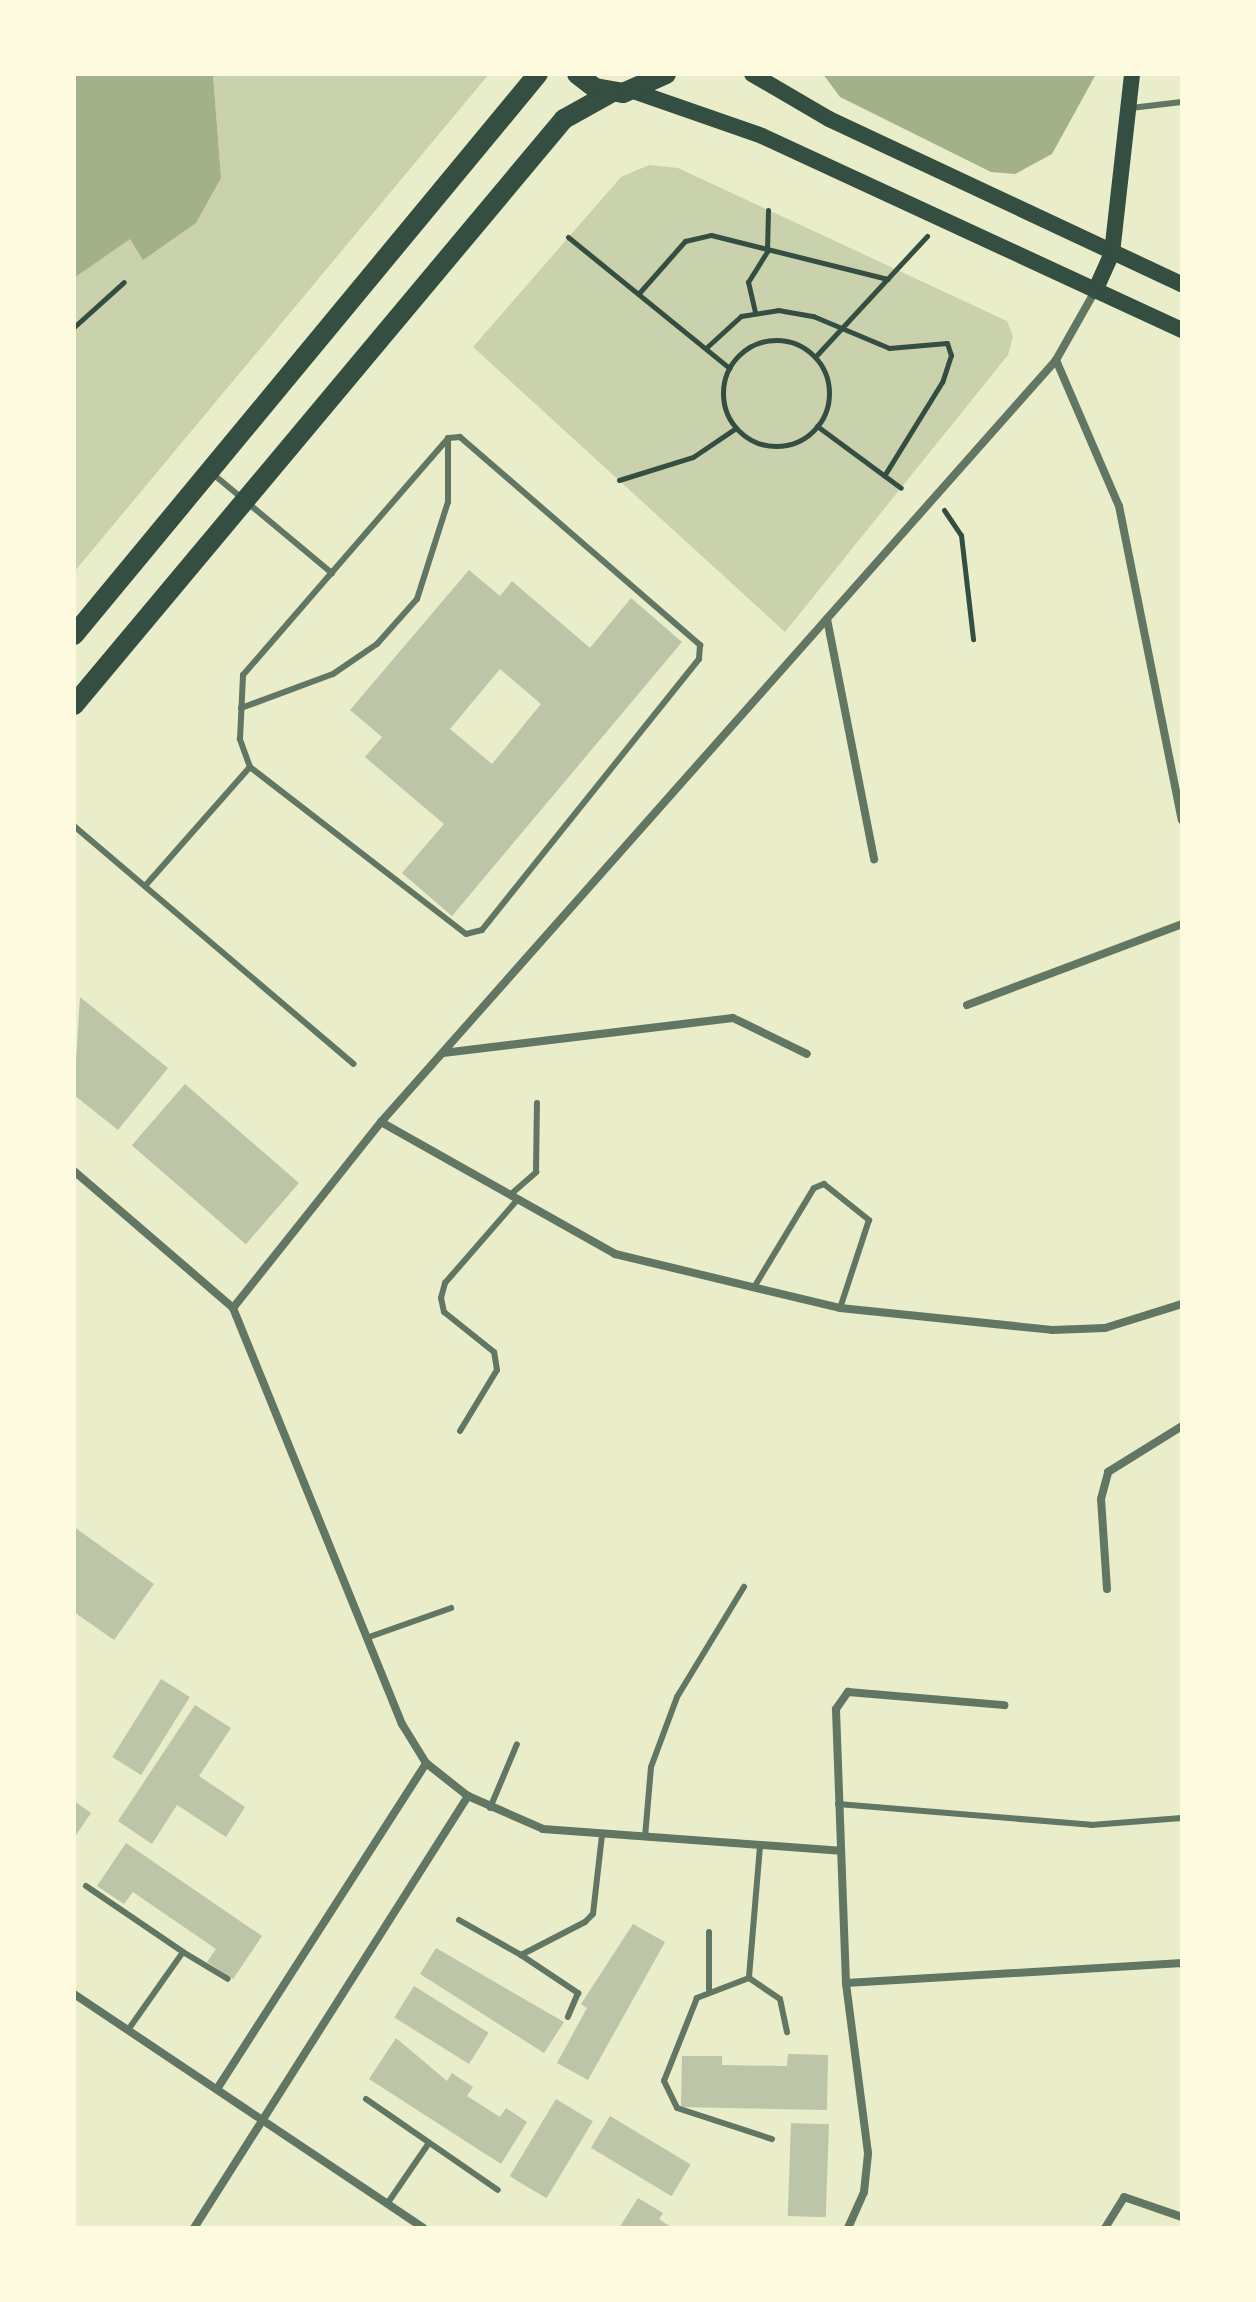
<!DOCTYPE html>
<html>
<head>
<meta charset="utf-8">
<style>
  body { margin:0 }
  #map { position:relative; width:1256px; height:2302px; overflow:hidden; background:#e9edc9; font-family:"Varela Round",sans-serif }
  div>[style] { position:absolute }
  .green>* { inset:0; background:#cad2ad }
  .water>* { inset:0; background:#a3b18a }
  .building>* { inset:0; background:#bcc5a7; transform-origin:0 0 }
  .path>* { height:5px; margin:-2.5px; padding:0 2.5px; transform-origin:2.5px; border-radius:2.5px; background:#344e41 }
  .path>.ring { margin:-2.5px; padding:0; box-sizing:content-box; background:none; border:5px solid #344e41; border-radius:50% }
  .service>* { height:6px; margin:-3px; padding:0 3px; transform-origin:3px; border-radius:3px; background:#617663 }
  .minor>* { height:8px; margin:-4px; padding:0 4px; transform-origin:4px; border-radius:4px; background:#617663 }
  .secondary>* { height:16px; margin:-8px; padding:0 8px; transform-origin:8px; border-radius:8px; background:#344e41 }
  .primary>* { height:20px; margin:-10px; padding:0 10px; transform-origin:10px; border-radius:10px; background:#344e41 }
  span { translate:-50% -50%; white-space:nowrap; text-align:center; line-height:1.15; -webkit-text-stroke:6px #fefae0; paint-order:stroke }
  .frame { position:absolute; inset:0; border:76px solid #fefae0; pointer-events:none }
</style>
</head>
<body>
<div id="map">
  <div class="green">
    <div style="clip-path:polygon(213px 74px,489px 74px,74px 572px,74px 278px,130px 238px,143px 259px,221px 178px)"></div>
    <div style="clip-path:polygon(649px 165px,678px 168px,1007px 321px,1013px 336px,1008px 355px,785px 632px,473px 347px,621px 177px)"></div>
  </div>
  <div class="water">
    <div style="clip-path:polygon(74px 74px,213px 74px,221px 178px,196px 223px,143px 260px,130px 239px,74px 278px)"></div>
    <div style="clip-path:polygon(823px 74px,1096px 74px,1052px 154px,1015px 174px,991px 172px,840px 97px)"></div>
  </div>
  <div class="building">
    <div style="clip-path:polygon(evenodd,469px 570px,500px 596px,512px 581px,590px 648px,631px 598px,682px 642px,452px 916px,402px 873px,444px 824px,365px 757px,382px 737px,350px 710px,469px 570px,500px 669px,541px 704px,492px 764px,450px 729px,500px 669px)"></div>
    <div style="clip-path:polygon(80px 997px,168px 1068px,118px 1130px,74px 1095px)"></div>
    <div style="left:185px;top:1084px;width:151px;height:81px;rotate:41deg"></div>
    <div style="clip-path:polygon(74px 1527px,154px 1584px,114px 1640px,74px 1612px)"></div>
    <div style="left:161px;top:1679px;width:34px;height:92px;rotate:32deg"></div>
    <div style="clip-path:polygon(195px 1705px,231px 1728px,199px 1776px,245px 1807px,226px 1837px,177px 1805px,152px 1844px,118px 1821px)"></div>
    <div style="clip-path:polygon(74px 1801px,91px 1813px,74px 1838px)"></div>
    <div style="clip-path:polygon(126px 1843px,262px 1936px,233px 1979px,207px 1962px,216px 1949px,133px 1892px,124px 1904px,97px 1886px)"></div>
    <div style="clip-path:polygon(633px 1924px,665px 1942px,588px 2080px,557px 2063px,587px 2008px,581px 2004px)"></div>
    <div style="clip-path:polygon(436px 1948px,564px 2022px,544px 2053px,420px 1974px)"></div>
    <div style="left:414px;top:1986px;width:88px;height:37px;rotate:32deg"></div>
    <div style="clip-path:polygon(396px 2038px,447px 2081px,452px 2073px,473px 2087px,467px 2096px,500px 2117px,506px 2108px,527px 2122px,501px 2164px,369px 2079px)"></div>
    <div style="clip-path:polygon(788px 2054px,828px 2055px,827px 2110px,681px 2107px,682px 2056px,722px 2056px,722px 2065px,787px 2066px)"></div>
    <div style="left:556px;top:2099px;width:43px;height:90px;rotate:31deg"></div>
    <div style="left:610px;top:2116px;width:94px;height:37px;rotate:31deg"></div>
    <div style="left:791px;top:2123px;width:38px;height:93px;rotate:2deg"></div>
    <div style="clip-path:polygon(638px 2198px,663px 2213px,659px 2219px,672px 2228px,619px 2228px)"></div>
  </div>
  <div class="path">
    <div style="left:568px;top:237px;width:208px;rotate:39.1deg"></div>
    <div style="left:640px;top:292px;width:68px;rotate:-48.6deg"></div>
    <div style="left:685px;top:241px;width:27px;rotate:-13deg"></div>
    <div style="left:711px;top:235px;width:182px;rotate:14deg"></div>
    <div style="left:755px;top:312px;width:31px;rotate:-103deg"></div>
    <div style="left:748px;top:282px;width:36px;rotate:-58deg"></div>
    <div style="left:767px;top:251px;width:41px;rotate:-88.6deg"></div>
    <div style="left:74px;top:327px;width:67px;rotate:-42deg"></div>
    <div class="ring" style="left:723px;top:340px;width:101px;height:101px"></div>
    <div style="left:707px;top:347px;width:46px;rotate:-42.4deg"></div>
    <div style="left:741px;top:316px;width:37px;rotate:-9deg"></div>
    <div style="left:778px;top:310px;width:36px;rotate:10deg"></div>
    <div style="left:813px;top:316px;width:82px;rotate:22.8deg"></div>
    <div style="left:889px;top:348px;width:58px;rotate:-4.9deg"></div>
    <div style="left:947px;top:343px;width:13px;rotate:72deg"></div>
    <div style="left:951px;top:355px;width:28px;rotate:108deg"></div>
    <div style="left:942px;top:382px;width:110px;rotate:121.7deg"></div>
    <div style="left:815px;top:357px;width:165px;rotate:-47.2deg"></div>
    <div style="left:817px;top:426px;width:104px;rotate:36.4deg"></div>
    <div style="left:619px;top:480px;width:77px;rotate:-17.3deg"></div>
    <div style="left:693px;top:457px;width:52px;rotate:-34deg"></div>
    <div style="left:944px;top:510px;width:30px;rotate:56deg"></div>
    <div style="left:961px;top:535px;width:105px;rotate:83.4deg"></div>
  </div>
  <div class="service">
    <div style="left:1131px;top:108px;width:51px;rotate:-6.7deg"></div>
    <div style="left:460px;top:437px;width:318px;rotate:40.9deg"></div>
    <div style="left:700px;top:645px;width:14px;rotate:94deg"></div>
    <div style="left:699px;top:659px;width:347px;rotate:128.7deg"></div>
    <div style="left:482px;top:930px;width:16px;rotate:166deg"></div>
    <div style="left:466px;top:934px;width:273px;rotate:-142.3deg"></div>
    <div style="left:250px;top:767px;width:30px;rotate:-110deg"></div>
    <div style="left:240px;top:739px;width:64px;rotate:-87.3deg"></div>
    <div style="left:243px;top:675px;width:313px;rotate:-49.1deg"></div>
    <div style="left:448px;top:438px;width:12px;rotate:-5deg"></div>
    <div style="left:213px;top:474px;width:155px;rotate:39.8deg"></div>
    <div style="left:241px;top:708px;width:98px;rotate:-20.3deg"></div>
    <div style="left:333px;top:674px;width:53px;rotate:-34.3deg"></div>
    <div style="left:377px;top:644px;width:60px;rotate:-48.4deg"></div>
    <div style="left:417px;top:599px;width:102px;rotate:-72.3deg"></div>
    <div style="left:448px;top:502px;width:64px;rotate:-90deg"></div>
    <div style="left:74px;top:826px;width:367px;rotate:40.4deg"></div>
    <div style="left:145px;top:886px;width:159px;rotate:-48.6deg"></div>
    <div style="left:510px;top:1195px;width:35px;rotate:-41deg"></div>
    <div style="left:536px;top:1172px;width:69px;rotate:-89.2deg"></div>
    <div style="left:756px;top:1284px;width:112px;rotate:-58.9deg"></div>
    <div style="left:814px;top:1188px;width:11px;rotate:-22deg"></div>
    <div style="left:824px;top:1184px;width:58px;rotate:38.7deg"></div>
    <div style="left:869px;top:1220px;width:93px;rotate:108.2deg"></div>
    <div style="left:460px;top:1431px;width:71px;rotate:-58.8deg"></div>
    <div style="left:497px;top:1370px;width:18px;rotate:-99deg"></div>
    <div style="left:494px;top:1352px;width:64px;rotate:-141.3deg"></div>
    <div style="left:444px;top:1312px;width:14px;rotate:-102deg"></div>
    <div style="left:441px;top:1298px;width:16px;rotate:-75deg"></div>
    <div style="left:445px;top:1283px;width:111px;rotate:-49deg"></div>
    <div style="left:372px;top:1636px;width:84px;rotate:-19.5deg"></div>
    <div style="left:838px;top:1804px;width:254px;rotate:4.7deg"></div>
    <div style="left:1091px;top:1825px;width:91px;rotate:-4.4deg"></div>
    <div style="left:490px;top:1808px;width:69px;rotate:-67.1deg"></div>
    <div style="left:645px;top:1837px;width:70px;rotate:-85.1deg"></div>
    <div style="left:651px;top:1767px;width:75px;rotate:-69.6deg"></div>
    <div style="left:677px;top:1697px;width:129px;rotate:-58.7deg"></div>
    <div style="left:760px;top:1846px;width:132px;rotate:94.8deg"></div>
    <div style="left:749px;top:1978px;width:56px;rotate:159deg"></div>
    <div style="left:697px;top:1998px;width:89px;rotate:111.7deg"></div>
    <div style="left:664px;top:2081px;width:30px;rotate:64deg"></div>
    <div style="left:677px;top:2108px;width:100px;rotate:18.1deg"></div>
    <div style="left:86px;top:1886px;width:117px;rotate:34.2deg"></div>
    <div style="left:459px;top:1920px;width:71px;rotate:29.4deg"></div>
    <div style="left:521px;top:1955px;width:72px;rotate:-27.3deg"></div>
    <div style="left:585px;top:1922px;width:11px;rotate:-45deg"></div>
    <div style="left:593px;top:1914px;width:80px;rotate:-83.5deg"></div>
    <div style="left:521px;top:1955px;width:69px;rotate:33.7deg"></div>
    <div style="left:578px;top:1993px;width:26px;rotate:113deg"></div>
    <div style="left:749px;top:1978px;width:37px;rotate:34deg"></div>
    <div style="left:780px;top:1999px;width:34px;rotate:78deg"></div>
    <div style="left:709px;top:1989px;width:57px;rotate:-90deg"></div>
    <div style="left:128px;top:2030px;width:95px;rotate:-54.8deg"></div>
    <div style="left:183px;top:1952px;width:52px;rotate:31deg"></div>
    <div style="left:366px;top:2099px;width:160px;rotate:34.6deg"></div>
    <div style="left:387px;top:2204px;width:74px;rotate:-55.5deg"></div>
  </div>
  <div class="minor">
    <div style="left:1056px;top:360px;width:159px;rotate:66.7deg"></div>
    <div style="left:1119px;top:506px;width:320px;rotate:78.7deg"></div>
    <div style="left:827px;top:619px;width:245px;rotate:78.9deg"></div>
    <div style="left:967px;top:1005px;width:230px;rotate:-20.6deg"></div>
    <div style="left:443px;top:1053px;width:292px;rotate:-6.9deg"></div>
    <div style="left:733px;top:1018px;width:82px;rotate:25.9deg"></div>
    <div style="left:381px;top:1122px;width:269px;rotate:29.4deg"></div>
    <div style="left:615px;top:1254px;width:231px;rotate:13.5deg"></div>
    <div style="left:840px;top:1308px;width:213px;rotate:5.9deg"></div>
    <div style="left:1052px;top:1330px;width:53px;rotate:-2.2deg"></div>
    <div style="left:1105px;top:1328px;width:81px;rotate:-17.3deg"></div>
    <div style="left:74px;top:1171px;width:210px;rotate:40.7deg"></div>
    <div style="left:233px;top:1308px;width:449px;rotate:67.9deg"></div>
    <div style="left:402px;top:1724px;width:46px;rotate:58.4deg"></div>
    <div style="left:426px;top:1763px;width:53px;rotate:38.2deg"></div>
    <div style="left:468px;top:1796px;width:82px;rotate:23.7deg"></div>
    <div style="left:543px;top:1829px;width:298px;rotate:4.2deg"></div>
    <div style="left:233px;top:1308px;width:238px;rotate:-51.5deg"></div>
    <div style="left:381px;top:1122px;width:1018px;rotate:-48.46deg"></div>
    <div style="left:1056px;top:360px;width:79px;rotate:-60.5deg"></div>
    <div style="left:1107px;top:1589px;width:90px;rotate:-93.8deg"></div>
    <div style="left:1101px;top:1499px;width:28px;rotate:-75deg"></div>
    <div style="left:1108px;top:1472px;width:87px;rotate:-31.9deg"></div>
    <div style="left:846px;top:1983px;width:337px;rotate:-3.4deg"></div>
    <div style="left:74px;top:1994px;width:420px;rotate:33.8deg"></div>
    <div style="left:217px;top:2089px;width:387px;rotate:-57.3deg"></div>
    <div style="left:194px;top:2228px;width:512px;rotate:-57.61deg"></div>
    <div style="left:848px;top:2228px;width:39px;rotate:-66deg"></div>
    <div style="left:864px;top:2192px;width:39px;rotate:-84deg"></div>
    <div style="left:868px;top:2153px;width:171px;rotate:-97.4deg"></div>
    <div style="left:846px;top:1983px;width:274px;rotate:-92.1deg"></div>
    <div style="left:836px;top:1709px;width:21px;rotate:-55deg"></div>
    <div style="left:848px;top:1692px;width:157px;rotate:4.8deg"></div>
    <div style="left:1105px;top:2228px;width:36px;rotate:-58deg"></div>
    <div style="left:1124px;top:2197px;width:61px;rotate:19deg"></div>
  </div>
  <div class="secondary">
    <div style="left:752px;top:74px;width:89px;rotate:30.3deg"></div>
    <div style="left:829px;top:119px;width:390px;rotate:25.1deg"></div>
    <div style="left:636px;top:92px;width:133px;rotate:19.2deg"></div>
    <div style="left:762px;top:136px;width:463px;rotate:24.8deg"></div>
    <div style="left:1095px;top:291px;width:42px;rotate:-65.9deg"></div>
    <div style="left:1112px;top:253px;width:180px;rotate:-83.6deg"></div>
  </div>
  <div class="primary">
    <div style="left:577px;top:74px;width:23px;rotate:38deg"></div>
    <div style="left:595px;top:88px;width:28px;rotate:10deg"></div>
    <div style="left:623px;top:93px;width:47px;rotate:-23.8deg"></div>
    <div style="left:74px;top:635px;width:728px;rotate:-50.41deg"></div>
    <div style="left:74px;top:705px;width:764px;rotate:-50.1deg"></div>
    <div style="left:564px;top:119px;width:54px;rotate:-29deg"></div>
  </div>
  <div class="frame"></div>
</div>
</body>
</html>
